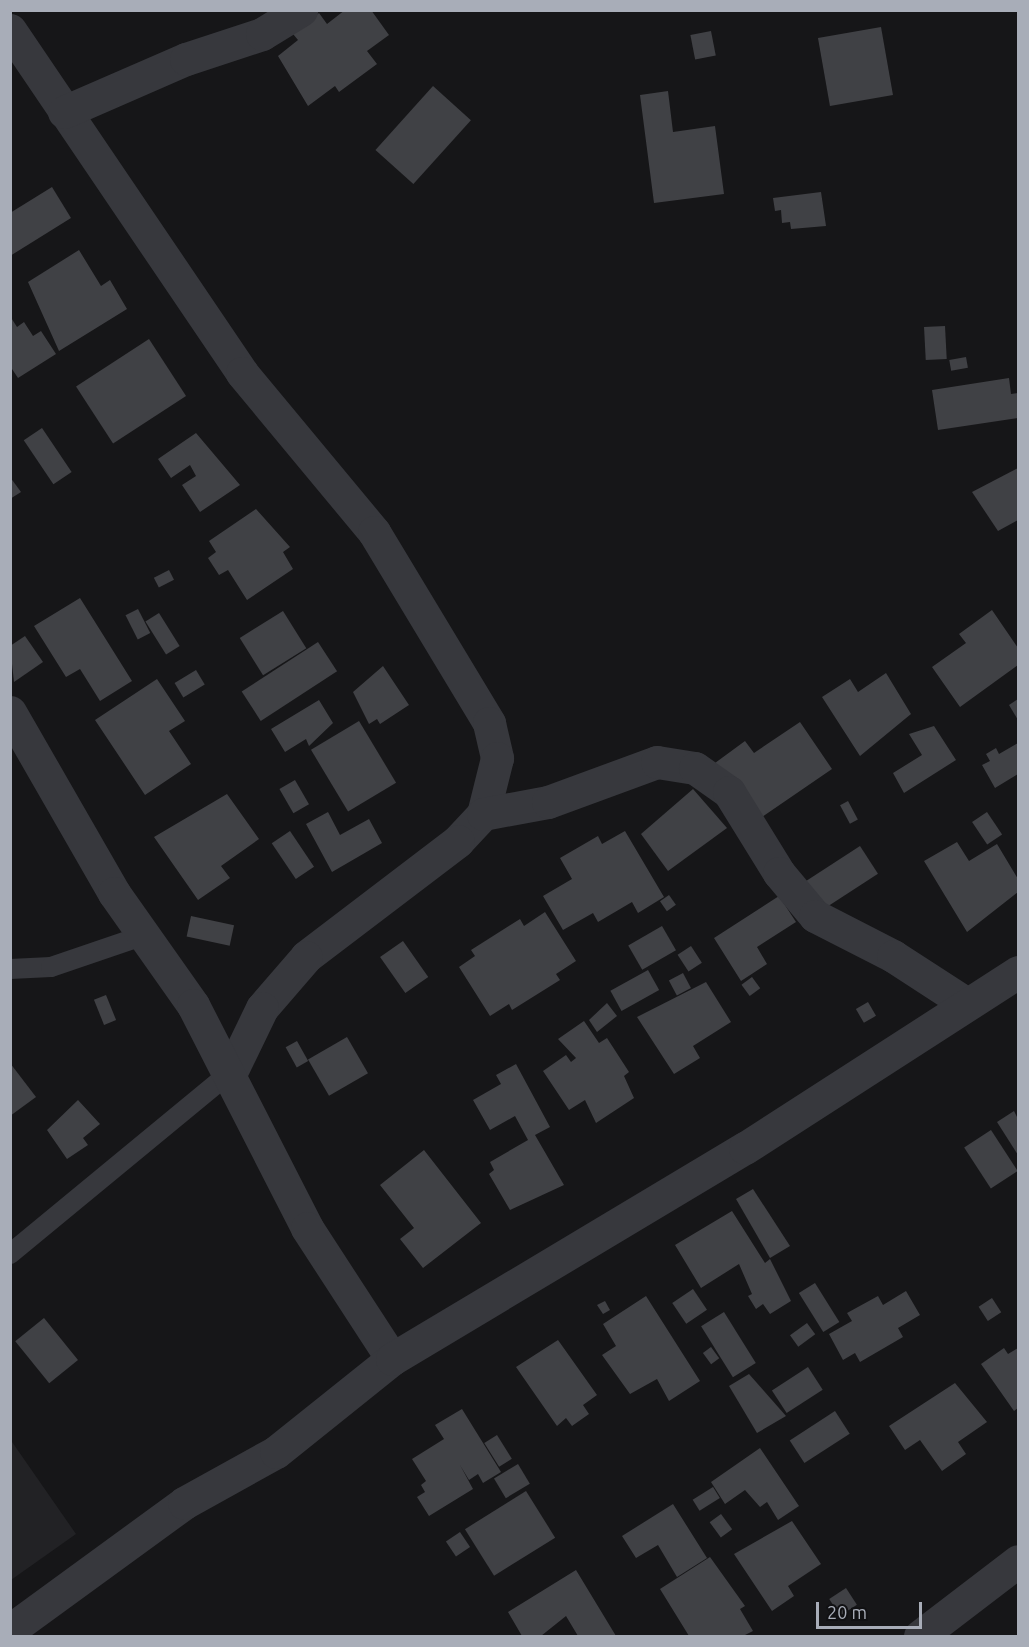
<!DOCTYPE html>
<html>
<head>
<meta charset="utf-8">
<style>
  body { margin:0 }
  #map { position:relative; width:1029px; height:1647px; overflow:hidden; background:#161618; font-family:Ubuntu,sans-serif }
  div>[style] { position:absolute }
  .built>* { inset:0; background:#222225 }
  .building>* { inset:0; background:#404145; transform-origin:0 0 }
  .service>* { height:20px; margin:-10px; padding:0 10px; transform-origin:10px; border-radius:10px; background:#37383d }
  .minor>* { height:33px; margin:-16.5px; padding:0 16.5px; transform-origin:16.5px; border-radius:16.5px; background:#37383d }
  span { translate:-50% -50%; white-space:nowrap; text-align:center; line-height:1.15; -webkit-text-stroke:5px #111113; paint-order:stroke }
  .frame { position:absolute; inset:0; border:12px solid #a8adb8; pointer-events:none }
  .scale { position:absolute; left:816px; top:1602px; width:106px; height:27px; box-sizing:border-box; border:3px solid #a8adb8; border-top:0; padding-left:8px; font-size:18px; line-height:21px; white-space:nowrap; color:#a8adb8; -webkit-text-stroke:4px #111113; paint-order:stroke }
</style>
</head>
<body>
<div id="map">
  <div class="built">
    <div style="clip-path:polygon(10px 1439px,76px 1534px,11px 1580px,10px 1580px)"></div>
  </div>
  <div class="building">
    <div style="clip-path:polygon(345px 10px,371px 10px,389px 35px,367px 51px,377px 64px,339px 92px,335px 86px,308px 106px,278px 56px,298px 40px,293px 34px,319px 13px,327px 24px)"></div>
    <div style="left:881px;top:27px;width:69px;height:64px;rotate:80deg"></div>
    <div style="left:711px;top:31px;width:25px;height:21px;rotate:79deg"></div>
    <div style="left:433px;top:86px;width:51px;height:86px;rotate:42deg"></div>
    <div style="clip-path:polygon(668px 91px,673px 132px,715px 126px,724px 194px,654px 203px,640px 95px)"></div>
    <div style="clip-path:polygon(52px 187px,71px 218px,10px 256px,10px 213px)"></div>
    <div style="clip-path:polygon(821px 192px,826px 226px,791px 229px,790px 222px,782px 223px,781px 210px,775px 211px,773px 198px)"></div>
    <div style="clip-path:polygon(79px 250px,101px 286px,110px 280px,127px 309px,59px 351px,28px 282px)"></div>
    <div style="clip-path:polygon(10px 316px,17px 327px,24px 322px,33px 336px,41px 331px,56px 354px,18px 378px,10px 366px)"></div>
    <div style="left:945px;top:326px;width:33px;height:21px;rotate:87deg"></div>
    <div style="left:149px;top:339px;width:68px;height:87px;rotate:57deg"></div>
    <div style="left:966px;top:357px;width:11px;height:17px;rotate:80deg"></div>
    <div style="clip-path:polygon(1009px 378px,1011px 394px,1018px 393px,1018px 418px,938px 430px,932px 390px)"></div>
    <div style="left:42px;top:428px;width:53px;height:22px;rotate:56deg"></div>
    <div style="clip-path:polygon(196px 433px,240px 485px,200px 512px,182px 485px,196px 476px,190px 465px,171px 478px,158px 459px)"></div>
    <div style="clip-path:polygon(1018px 468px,1018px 520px,998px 531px,972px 492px)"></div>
    <div style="clip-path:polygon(10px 477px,21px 492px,10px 499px)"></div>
    <div style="clip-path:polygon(256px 509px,290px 547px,283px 552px,293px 569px,247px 600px,228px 570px,219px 575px,208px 558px,216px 552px,209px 541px)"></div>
    <div style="left:169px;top:570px;width:11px;height:17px;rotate:63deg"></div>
    <div style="clip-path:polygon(80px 598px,132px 681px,100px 701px,80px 669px,66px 677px,34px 626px)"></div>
    <div style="left:138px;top:609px;width:27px;height:14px;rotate:63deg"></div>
    <div style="clip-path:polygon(992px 610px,1018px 648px,1018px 665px,960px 707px,932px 667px,966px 643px,959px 634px)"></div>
    <div style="left:283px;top:611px;width:44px;height:51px;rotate:58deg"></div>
    <div style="left:159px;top:613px;width:39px;height:16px;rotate:58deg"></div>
    <div style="clip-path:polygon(25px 636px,43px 662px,14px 682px,10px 646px)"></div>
    <div style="left:318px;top:642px;width:35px;height:91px;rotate:57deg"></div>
    <div style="clip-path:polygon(383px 666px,409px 705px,380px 724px,377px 719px,369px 724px,353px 692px)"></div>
    <div style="left:196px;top:670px;width:17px;height:25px;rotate:59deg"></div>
    <div style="clip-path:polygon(886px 673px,911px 714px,860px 756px,822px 697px,850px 679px,858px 692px)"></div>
    <div style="clip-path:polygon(157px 679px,185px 721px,169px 731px,191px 764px,145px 795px,95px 720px)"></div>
    <div style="clip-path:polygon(1018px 699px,1018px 720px,1009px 705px)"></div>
    <div style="clip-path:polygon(319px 700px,333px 723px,309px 746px,306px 739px,285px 752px,271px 729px)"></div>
    <div style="left:359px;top:721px;width:72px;height:56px;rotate:59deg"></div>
    <div style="clip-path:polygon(800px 722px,832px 769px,756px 821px,715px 763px,745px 741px,754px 753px)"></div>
    <div style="clip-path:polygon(934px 726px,956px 760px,904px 793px,893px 773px,922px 755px,909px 734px)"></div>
    <div style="clip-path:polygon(1018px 743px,1018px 774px,995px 788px,982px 765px,990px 761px,986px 754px,996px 748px,999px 754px)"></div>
    <div style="left:295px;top:780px;width:28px;height:18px;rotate:60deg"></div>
    <div style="clip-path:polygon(693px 789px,727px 828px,668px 871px,641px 834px)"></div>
    <div style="clip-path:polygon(227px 794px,259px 839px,221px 866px,230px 878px,198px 900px,154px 837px)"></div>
    <div style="left:848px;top:801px;width:21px;height:9px;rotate:62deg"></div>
    <div style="clip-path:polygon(328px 812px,340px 835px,369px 819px,382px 843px,332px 872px,306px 824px)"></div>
    <div style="left:987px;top:812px;width:27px;height:18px;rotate:56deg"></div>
    <div style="left:290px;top:831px;width:43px;height:22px;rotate:56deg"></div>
    <div style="clip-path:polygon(625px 831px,664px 897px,638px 913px,632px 902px,598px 922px,593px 913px,563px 930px,543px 896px,572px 879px,560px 858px,598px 836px,602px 844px)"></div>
    <div style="clip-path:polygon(957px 842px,969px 861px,997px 844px,1018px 879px,1018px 892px,967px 932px,924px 861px)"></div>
    <div style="left:860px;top:846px;width:33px;height:67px;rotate:57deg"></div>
    <div style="left:669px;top:895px;width:12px;height:11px;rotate:55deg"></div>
    <div style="clip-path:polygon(779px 896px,796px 922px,757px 947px,767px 964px,741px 981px,714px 938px)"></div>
    <div style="clip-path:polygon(545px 912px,576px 961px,556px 974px,560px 980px,512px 1010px,509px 1004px,490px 1016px,459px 967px,475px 956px,471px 950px,520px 919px,524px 926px)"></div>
    <div style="left:191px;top:916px;width:44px;height:21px;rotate:12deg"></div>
    <div style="left:662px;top:926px;width:28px;height:39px;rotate:60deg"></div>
    <div style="left:403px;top:941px;width:44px;height:28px;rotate:55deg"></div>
    <div style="left:691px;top:946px;width:20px;height:16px;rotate:57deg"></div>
    <div style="left:648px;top:970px;width:23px;height:43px;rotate:61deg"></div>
    <div style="left:683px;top:973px;width:17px;height:16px;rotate:62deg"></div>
    <div style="left:752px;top:977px;width:14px;height:13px;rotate:54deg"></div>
    <div style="clip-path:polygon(706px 982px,731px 1022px,693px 1046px,700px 1058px,674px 1074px,637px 1017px)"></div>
    <div style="left:106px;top:995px;width:27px;height:13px;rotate:68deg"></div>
    <div style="left:868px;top:1002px;width:16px;height:14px;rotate:60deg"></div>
    <div style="clip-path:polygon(607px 1003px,617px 1016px,597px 1032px,589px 1020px)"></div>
    <div style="clip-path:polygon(584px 1021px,599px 1043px,607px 1038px,629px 1072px,624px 1076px,634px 1098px,596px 1123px,585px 1100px,569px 1110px,543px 1071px,566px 1055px,571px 1062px,576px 1058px,558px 1039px)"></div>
    <div style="left:347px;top:1037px;width:42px;height:45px;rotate:60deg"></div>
    <div style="left:297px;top:1041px;width:23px;height:13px;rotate:61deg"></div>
    <div style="clip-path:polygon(10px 1063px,36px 1097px,10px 1116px)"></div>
    <div style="clip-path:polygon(516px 1064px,550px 1127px,535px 1135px,564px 1185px,510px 1210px,489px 1174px,494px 1170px,490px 1162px,528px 1140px,515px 1116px,490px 1130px,473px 1100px,501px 1084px,496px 1075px)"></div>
    <div style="clip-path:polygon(78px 1100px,100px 1124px,83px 1138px,88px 1145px,67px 1159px,47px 1130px)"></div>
    <div style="clip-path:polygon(1014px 1111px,1018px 1119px,1018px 1155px,997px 1122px)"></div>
    <div style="left:991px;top:1130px;width:49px;height:32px;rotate:57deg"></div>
    <div style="clip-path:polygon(424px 1150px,481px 1223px,423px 1268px,400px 1239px,414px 1228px,380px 1185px)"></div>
    <div style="clip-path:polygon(753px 1189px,790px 1246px,770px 1258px,736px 1199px)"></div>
    <div style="clip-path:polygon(732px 1211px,765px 1263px,770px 1259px,791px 1301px,770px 1314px,763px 1304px,756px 1309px,748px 1296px,752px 1294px,739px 1264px,701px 1288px,675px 1245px)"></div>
    <div style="left:815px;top:1283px;width:46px;height:19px;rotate:58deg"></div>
    <div style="left:693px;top:1289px;width:25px;height:25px;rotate:56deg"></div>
    <div style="clip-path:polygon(906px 1291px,920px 1315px,898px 1328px,903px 1337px,860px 1362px,855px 1353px,843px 1360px,829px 1334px,852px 1321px,847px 1313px,878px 1296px,883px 1305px)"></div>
    <div style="clip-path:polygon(646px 1296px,700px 1381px,669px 1401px,657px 1379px,630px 1394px,602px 1355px,616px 1346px,603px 1324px)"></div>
    <div style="left:992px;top:1298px;width:17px;height:16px;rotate:57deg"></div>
    <div style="clip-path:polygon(605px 1301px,610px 1310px,603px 1314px,597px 1305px)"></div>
    <div style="left:724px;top:1312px;width:60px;height:27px;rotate:58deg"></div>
    <div style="left:44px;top:1318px;width:54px;height:37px;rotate:51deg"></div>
    <div style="left:807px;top:1323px;width:14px;height:21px;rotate:54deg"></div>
    <div style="clip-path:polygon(558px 1340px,597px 1395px,583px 1405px,589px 1414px,572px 1426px,566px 1418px,557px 1426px,516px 1367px)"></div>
    <div style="left:711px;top:1347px;width:14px;height:10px;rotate:54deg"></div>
    <div style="clip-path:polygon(1004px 1348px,1008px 1354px,1018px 1348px,1018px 1408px,1014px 1411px,981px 1364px)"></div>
    <div style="left:808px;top:1367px;width:27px;height:43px;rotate:57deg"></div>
    <div style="clip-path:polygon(749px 1374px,786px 1416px,757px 1433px,729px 1386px)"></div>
    <div style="clip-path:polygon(955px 1383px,987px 1422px,958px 1442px,966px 1454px,942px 1471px,920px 1440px,905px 1450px,889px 1426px)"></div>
    <div style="clip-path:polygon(462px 1409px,501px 1472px,483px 1483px,478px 1474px,469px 1480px,460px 1465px,473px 1489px,429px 1516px,417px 1497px,425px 1492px,421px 1485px,426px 1481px,412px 1459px,444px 1439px,435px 1425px)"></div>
    <div style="left:835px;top:1411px;width:27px;height:54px;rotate:57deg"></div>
    <div style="left:497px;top:1435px;width:28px;height:15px;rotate:58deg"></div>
    <div style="clip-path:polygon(760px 1448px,799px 1506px,778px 1520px,767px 1502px,760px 1507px,745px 1490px,725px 1504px,711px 1482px)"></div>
    <div style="left:518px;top:1464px;width:23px;height:28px;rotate:59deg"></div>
    <div style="left:713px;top:1487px;width:13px;height:24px;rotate:58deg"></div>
    <div style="left:526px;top:1491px;width:55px;height:72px;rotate:58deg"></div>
    <div style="clip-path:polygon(673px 1504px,707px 1558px,677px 1577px,658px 1545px,636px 1558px,622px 1536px)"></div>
    <div style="left:721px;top:1514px;width:19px;height:14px;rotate:54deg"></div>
    <div style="clip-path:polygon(792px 1521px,821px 1564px,788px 1586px,794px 1596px,772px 1611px,734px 1554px)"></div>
    <div style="left:460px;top:1532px;width:18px;height:17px;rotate:56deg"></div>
    <div style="clip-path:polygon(710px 1557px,745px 1606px,740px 1609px,753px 1631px,743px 1636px,689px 1636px,660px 1589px)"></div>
    <div style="clip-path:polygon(576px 1570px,616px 1636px,578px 1636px,566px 1616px,541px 1636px,522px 1636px,508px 1612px)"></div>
    <div style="left:846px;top:1588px;width:20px;height:20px;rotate:57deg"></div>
  </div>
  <div class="service">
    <div style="left:10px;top:969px;width:41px;rotate:-2.8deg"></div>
    <div style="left:51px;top:967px;width:96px;rotate:-18.8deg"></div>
    <div style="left:10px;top:1254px;width:286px;rotate:-39.5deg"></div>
  </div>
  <div class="minor">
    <div style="left:10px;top:30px;width:414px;rotate:55.9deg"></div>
    <div style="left:242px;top:373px;width:207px;rotate:50.3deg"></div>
    <div style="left:374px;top:532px;width:223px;rotate:58.9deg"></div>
    <div style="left:489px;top:723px;width:36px;rotate:77deg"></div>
    <div style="left:497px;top:758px;width:58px;rotate:104deg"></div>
    <div style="left:483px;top:814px;width:37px;rotate:133deg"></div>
    <div style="left:458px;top:841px;width:191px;rotate:142.7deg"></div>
    <div style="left:306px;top:957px;width:67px;rotate:130.8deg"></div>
    <div style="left:262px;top:1008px;width:71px;rotate:115.8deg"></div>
    <div style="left:64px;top:112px;width:133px;rotate:-23.5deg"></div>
    <div style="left:186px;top:59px;width:80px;rotate:-18.2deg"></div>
    <div style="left:262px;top:34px;width:46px;rotate:-31.6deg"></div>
    <div style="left:10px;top:712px;width:209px;rotate:60.1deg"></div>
    <div style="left:114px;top:893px;width:137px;rotate:54.8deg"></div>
    <div style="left:193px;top:1005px;width:250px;rotate:62.9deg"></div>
    <div style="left:307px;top:1228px;width:156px;rotate:57deg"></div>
    <div style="left:483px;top:814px;width:66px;rotate:-10.5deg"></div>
    <div style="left:548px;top:802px;width:116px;rotate:-20.2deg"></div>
    <div style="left:657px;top:762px;width:38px;rotate:9deg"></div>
    <div style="left:695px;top:768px;width:42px;rotate:35.2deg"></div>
    <div style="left:729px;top:792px;width:95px;rotate:58.3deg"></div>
    <div style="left:779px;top:873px;width:56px;rotate:50.1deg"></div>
    <div style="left:815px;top:916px;width:88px;rotate:27.1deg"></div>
    <div style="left:893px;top:956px;width:88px;rotate:33deg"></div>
    <div style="left:10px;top:1630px;width:215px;rotate:-36.1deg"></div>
    <div style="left:184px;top:1503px;width:105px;rotate:-29deg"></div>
    <div style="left:276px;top:1452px;width:149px;rotate:-38.7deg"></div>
    <div style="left:392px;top:1359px;width:411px;rotate:-30.9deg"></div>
    <div style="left:745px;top:1148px;width:325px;rotate:-32.8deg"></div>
    <div style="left:920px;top:1636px;width:123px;rotate:-37.4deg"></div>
  </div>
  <div class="frame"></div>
  <div class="scale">20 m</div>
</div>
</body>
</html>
